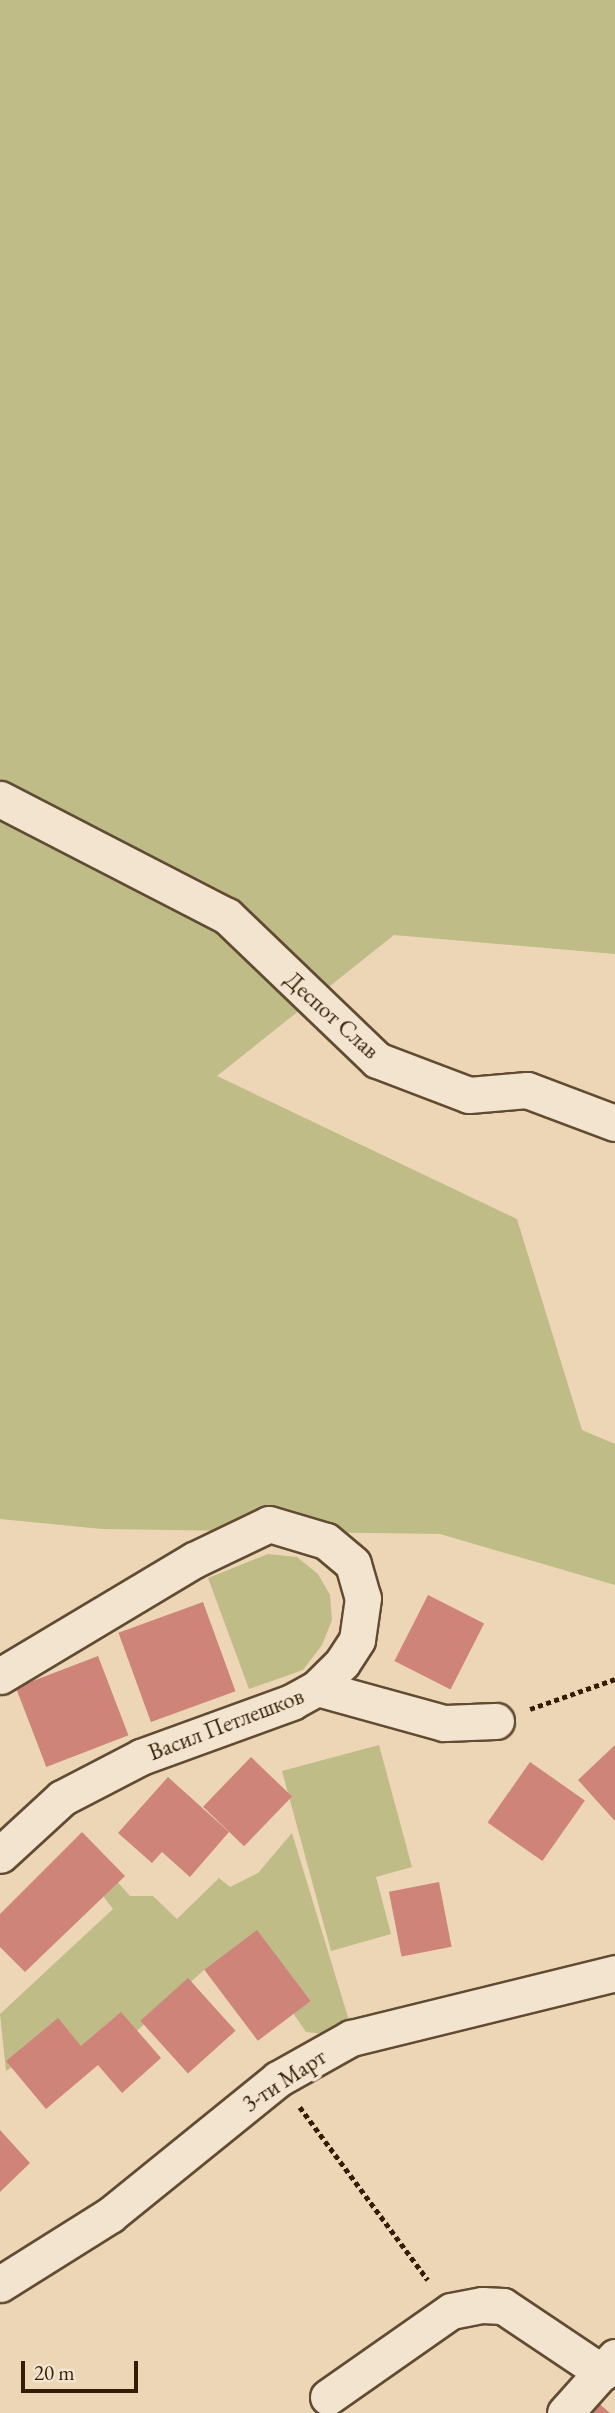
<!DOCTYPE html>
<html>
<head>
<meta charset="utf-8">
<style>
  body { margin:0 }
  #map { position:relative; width:615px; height:2413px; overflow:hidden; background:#ecd6b5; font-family:"EB Garamond",serif }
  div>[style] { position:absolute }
  .green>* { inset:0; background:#bfbc88 }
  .building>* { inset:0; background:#ce8478; transform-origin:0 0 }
  .path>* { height:4.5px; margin-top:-2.25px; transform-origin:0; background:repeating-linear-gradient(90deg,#331d07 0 5px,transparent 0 8.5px) }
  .roads { filter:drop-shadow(2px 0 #614b32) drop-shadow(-2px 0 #614b32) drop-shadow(0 2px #614b32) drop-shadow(0 -2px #614b32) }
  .street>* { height:35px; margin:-17.5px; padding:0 17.5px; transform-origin:17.5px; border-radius:17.5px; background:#f3e4cf }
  span { translate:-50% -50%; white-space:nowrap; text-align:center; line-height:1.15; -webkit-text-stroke:7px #f3e4cf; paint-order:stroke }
  .street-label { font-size:23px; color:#331d07 }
  .scale { position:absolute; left:21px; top:2361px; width:117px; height:32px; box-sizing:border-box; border:4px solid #331d07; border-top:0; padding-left:9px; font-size:21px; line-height:24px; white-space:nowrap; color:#331d07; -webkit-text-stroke:5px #f3e4cf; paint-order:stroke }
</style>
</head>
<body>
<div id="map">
  <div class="green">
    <div style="clip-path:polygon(0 0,615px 0,615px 954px,394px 935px,217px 1076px,517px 1219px,582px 1430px,615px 1444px,615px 1585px,440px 1534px,102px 1529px,0 1519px)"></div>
    <div style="clip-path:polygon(268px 1554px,297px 1557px,318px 1574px,330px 1595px,332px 1620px,322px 1645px,303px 1670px,249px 1689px,208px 1578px)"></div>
    <div style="clip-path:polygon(379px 1745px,412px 1867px,376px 1877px,391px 1934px,331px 1951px,282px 1771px)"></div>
    <div style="clip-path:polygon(292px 1833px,354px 2037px,306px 2032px,246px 1944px,204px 1970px,118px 2048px,70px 2070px,39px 2050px,6px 2071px,0 2014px,113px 1909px,87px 1875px,98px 1860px,130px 1896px,153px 1896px,177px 1919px,219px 1878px,230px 1887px,258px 1873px)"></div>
  </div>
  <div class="building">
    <div style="left:428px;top:1595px;width:63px;height:74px;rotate:27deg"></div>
    <div style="left:203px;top:1602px;width:95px;height:90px;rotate:70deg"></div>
    <div style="left:98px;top:1656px;width:85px;height:88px;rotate:69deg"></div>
    <div style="clip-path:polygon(615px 1745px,615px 1821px,578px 1780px)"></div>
    <div style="left:251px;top:1757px;width:57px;height:69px;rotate:44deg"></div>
    <div style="left:530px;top:1762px;width:67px;height:74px;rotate:35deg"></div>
    <div style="clip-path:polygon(168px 1777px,229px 1832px,190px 1877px,162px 1852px,152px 1863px,118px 1833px)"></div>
    <div style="clip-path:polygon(82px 1832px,125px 1876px,25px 1972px,0 1947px,0 1914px)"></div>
    <div style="left:439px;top:1882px;width:66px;height:51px;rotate:79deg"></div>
    <div style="left:257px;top:1930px;width:89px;height:66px;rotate:53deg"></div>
    <div style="left:188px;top:1978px;width:71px;height:64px;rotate:48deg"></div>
    <div style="clip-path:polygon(121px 2012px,161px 2058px,122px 2093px,98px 2065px,46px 2109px,6px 2061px,58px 2018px,81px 2046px)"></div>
    <div style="clip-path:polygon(0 2130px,30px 2163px,0 2192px)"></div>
    <div style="clip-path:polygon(596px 2401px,610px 2413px,585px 2413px)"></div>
  </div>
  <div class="path">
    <div style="left:530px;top:1709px;width:90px;rotate:-19.4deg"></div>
    <div style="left:300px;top:2107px;width:215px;rotate:53.5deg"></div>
  </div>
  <div class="roads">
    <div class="street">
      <div style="left:0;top:799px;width:255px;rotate:27.3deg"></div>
      <div style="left:227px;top:916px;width:208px;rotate:43.8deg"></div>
      <div style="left:377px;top:1060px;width:98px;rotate:20.8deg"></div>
      <div style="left:469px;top:1095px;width:58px;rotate:-4.9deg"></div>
      <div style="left:527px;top:1090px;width:94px;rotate:20.6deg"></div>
      <div style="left:0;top:1676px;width:226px;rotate:-30.9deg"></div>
      <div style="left:194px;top:1560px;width:83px;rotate:-25.6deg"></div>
      <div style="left:269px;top:1524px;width:59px;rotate:16.6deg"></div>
      <div style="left:326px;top:1541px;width:35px;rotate:40deg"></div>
      <div style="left:353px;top:1564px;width:35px;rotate:74deg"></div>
      <div style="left:363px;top:1598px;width:42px;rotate:98.1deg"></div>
      <div style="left:357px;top:1640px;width:27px;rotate:123deg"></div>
      <div style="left:342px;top:1663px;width:35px;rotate:135deg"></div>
      <div style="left:317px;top:1688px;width:29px;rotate:151deg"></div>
      <div style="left:292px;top:1702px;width:161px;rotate:160deg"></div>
      <div style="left:141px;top:1757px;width:89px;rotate:152.6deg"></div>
      <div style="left:62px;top:1798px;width:84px;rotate:137.4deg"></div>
      <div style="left:317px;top:1688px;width:132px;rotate:15.4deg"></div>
      <div style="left:444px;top:1723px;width:52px;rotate:-2.2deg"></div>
      <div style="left:0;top:2284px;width:130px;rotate:-32.1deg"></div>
      <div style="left:110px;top:2215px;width:216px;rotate:-39deg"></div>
      <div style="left:278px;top:2079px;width:84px;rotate:-29.3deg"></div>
      <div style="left:351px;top:2038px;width:272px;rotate:-13.8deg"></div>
      <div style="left:328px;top:2397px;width:150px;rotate:-35deg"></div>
      <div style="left:451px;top:2311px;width:32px;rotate:-11deg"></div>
      <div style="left:482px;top:2305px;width:21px;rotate:3deg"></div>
      <div style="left:503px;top:2306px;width:120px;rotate:33.8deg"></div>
      <div style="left:565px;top:2413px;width:75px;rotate:-48.2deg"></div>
    </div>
  </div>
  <div class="street-label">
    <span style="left:332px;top:1015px;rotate:42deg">Деспот Слав</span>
    <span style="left:226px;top:1724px;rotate:-21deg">Васил Петлешков</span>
    <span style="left:284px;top:2080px;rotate:-33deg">3-ти Март</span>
  </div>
  <div class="scale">20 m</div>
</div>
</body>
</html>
